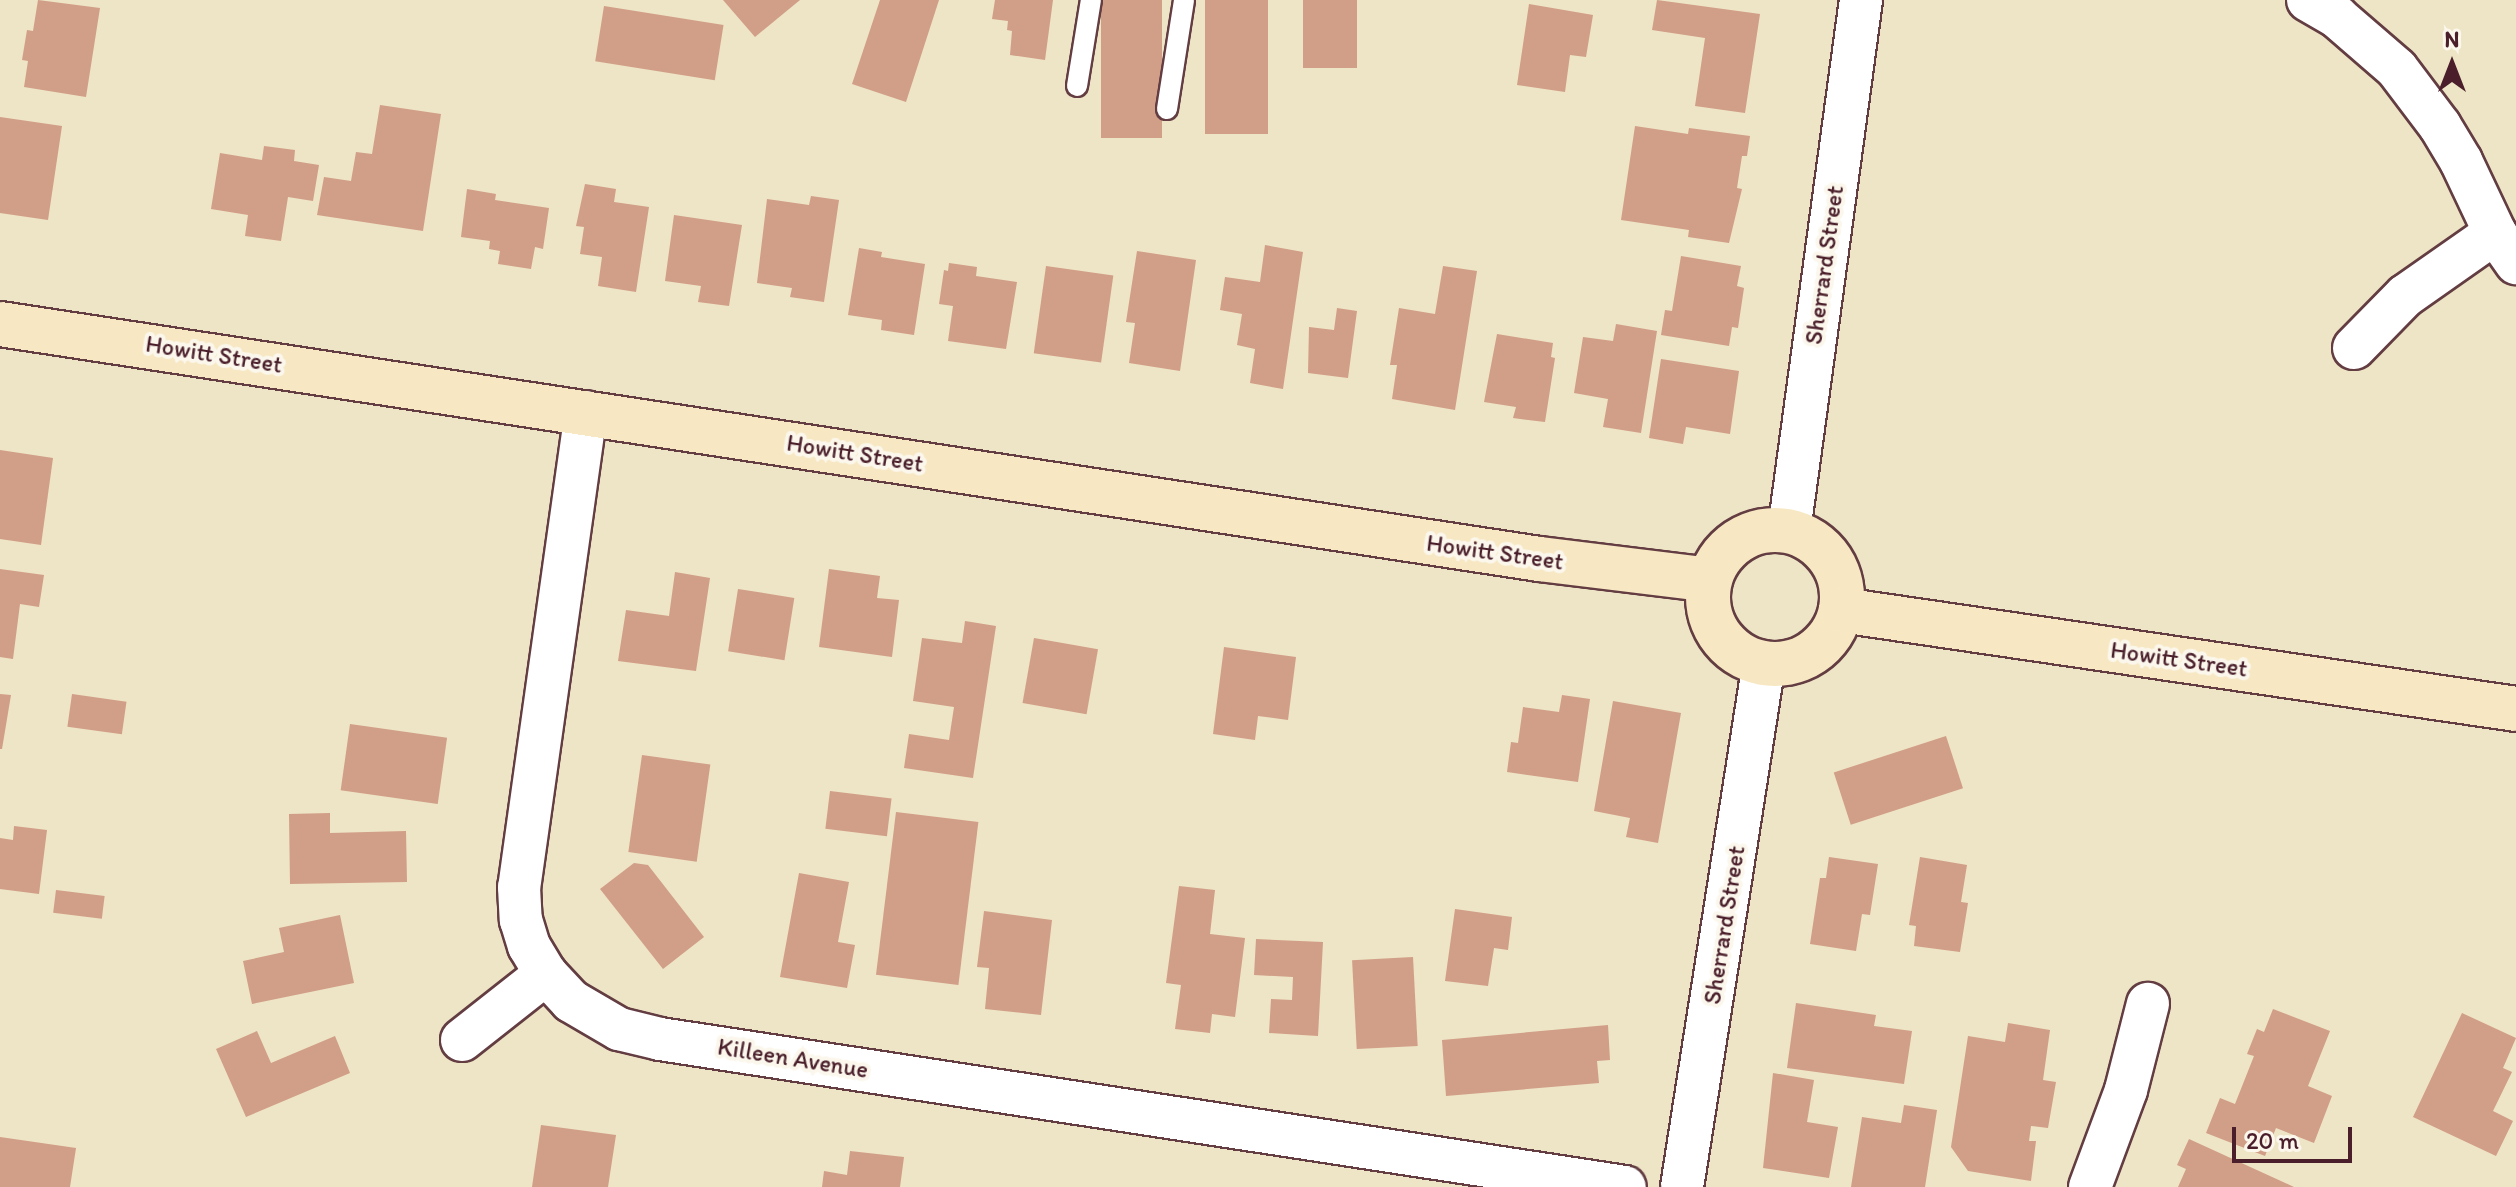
<!DOCTYPE html>
<html>
<head>
<meta charset="utf-8">
<style>
  body { margin:0 }
  #map { position:relative; width:2516px; height:1187px; overflow:hidden; background:#eee4c6; font-family:Itim,sans-serif }
  div>[style] { position:absolute }
  .building>* { inset:0; background:#d19e87; transform-origin:0 0 }
  .roads { filter:drop-shadow(2px 0 #633d42) drop-shadow(-2px 0 #633d42) drop-shadow(0 2px #633d42) drop-shadow(0 -2px #633d42) }
  .lane>* { height:20px; margin:-10px; padding:0 10px; transform-origin:10px; border-radius:10px; background:#fff }
  .street>* { height:42px; margin:-21px; padding:0 21px; transform-origin:21px; border-radius:21px; background:#fff }
  .secondary>* { height:44px; margin:-22px; padding:0 22px; transform-origin:22px; border-radius:22px; background:#f7e8c3 }
  .secondary>.ring { margin:-22px; padding:0; box-sizing:content-box; background:none; border:44px solid #f7e8c3; border-radius:50% }
  span { translate:-50% -50%; white-space:nowrap; text-align:center; line-height:1.15; -webkit-text-stroke:8px #fbf7ec; paint-order:stroke }
  .street-label { font-size:24px; color:#4a1f2b }
  .north { position:absolute; left:2412px; top:24px; width:80px; height:80px; -webkit-text-stroke:6px #fbf7ec; paint-order:stroke; rotate:0deg; font-size:22px; font-weight:700; line-height:32px; text-align:center; color:#4a1f2b }
  .north::after { content:''; display:block; margin:auto; width:28px; height:36px; background:#4a1f2b; clip-path:polygon(50% 0,100% 100%,50% 72%,0 100%) }
  .scale { position:absolute; left:2232px; top:1127px; width:120px; height:36px; box-sizing:border-box; border:4px solid #4a1f2b; border-top:0; padding-left:10px; font-size:24px; line-height:28px; white-space:nowrap; color:#4a1f2b; -webkit-text-stroke:6px #fbf7ec; paint-order:stroke }
</style>
</head>
<body>
<div id="map">
  <div class="building">
    <div style="clip-path:polygon(38px 0,100px 8px,86px 97px,24px 87px,28px 61px,22px 60px,27px 30px,33px 31px)"></div>
    <div style="clip-path:polygon(723px 0,800px 0,755px 37px)"></div>
    <div style="clip-path:polygon(880px 0,939px 0,906px 102px,852px 84px)"></div>
    <div style="clip-path:polygon(995px 0,1053px 0,1045px 60px,1010px 55px,1012px 31px,1007px 30px,1008px 21px,992px 19px)"></div>
    <div style="left:1101px;top:0;width:61px;height:138px"></div>
    <div style="left:1205px;top:0;width:63px;height:134px"></div>
    <div style="left:1303px;top:0;width:54px;height:68px"></div>
    <div style="clip-path:polygon(1657px 0,1760px 14px,1745px 113px,1695px 106px,1705px 38px,1652px 30px)"></div>
    <div style="clip-path:polygon(1529px 4px,1593px 15px,1586px 57px,1570px 55px,1565px 92px,1517px 85px)"></div>
    <div style="left:604px;top:6px;width:121px;height:56px;rotate:9deg"></div>
    <div style="clip-path:polygon(380px 105px,441px 114px,423px 231px,317px 215px,324px 177px,351px 181px,356px 152px,372px 154px)"></div>
    <div style="clip-path:polygon(0 117px,62px 126px,48px 220px,0 213px)"></div>
    <div style="clip-path:polygon(1635px 126px,1688px 134px,1689px 128px,1750px 136px,1747px 156px,1742px 156px,1737px 188px,1742px 189px,1729px 243px,1688px 237px,1689px 230px,1621px 220px)"></div>
    <div style="clip-path:polygon(264px 146px,295px 150px,294px 161px,319px 165px,313px 201px,288px 197px,281px 241px,245px 236px,248px 215px,211px 209px,220px 153px,262px 160px)"></div>
    <div style="clip-path:polygon(585px 184px,616px 189px,614px 202px,649px 207px,636px 292px,598px 286px,602px 257px,580px 254px,584px 227px,576px 226px)"></div>
    <div style="clip-path:polygon(467px 189px,496px 194px,495px 200px,549px 208px,543px 249px,535px 247px,531px 269px,498px 264px,500px 251px,489px 249px,490px 241px,461px 237px)"></div>
    <div style="clip-path:polygon(811px 196px,839px 200px,824px 302px,790px 297px,792px 288px,757px 283px,767px 199px,809px 205px)"></div>
    <div style="clip-path:polygon(674px 215px,742px 225px,729px 306px,698px 302px,701px 286px,665px 281px)"></div>
    <div style="clip-path:polygon(1265px 245px,1303px 252px,1283px 389px,1250px 383px,1255px 349px,1237px 345px,1242px 314px,1220px 310px,1225px 277px,1260px 282px)"></div>
    <div style="clip-path:polygon(859px 248px,882px 252px,881px 257px,925px 264px,914px 335px,881px 330px,882px 320px,848px 315px)"></div>
    <div style="clip-path:polygon(1137px 251px,1196px 260px,1180px 371px,1129px 363px,1135px 323px,1126px 322px)"></div>
    <div style="clip-path:polygon(1681px 256px,1741px 266px,1737px 286px,1744px 288px,1738px 328px,1732px 327px,1729px 346px,1661px 335px,1665px 310px,1672px 311px)"></div>
    <div style="clip-path:polygon(949px 263px,977px 267px,976px 276px,1017px 282px,1006px 349px,948px 341px,953px 306px,939px 304px,944px 270px,948px 271px)"></div>
    <div style="left:1046px;top:266px;width:68px;height:88px;rotate:8deg"></div>
    <div style="clip-path:polygon(1443px 266px,1477px 271px,1455px 410px,1392px 399px,1397px 365px,1390px 365px,1399px 308px,1435px 314px)"></div>
    <div style="clip-path:polygon(1337px 308px,1357px 311px,1348px 378px,1308px 373px,1309px 327px,1334px 330px)"></div>
    <div style="clip-path:polygon(1616px 324px,1657px 331px,1641px 433px,1603px 427px,1608px 399px,1574px 393px,1583px 337px,1613px 341px)"></div>
    <div style="clip-path:polygon(1497px 334px,1553px 343px,1551px 357px,1555px 358px,1545px 422px,1513px 418px,1516px 407px,1484px 402px)"></div>
    <div style="clip-path:polygon(1661px 359px,1739px 371px,1730px 434px,1686px 427px,1683px 444px,1649px 438px)"></div>
    <div style="clip-path:polygon(0 450px,53px 458px,41px 545px,0 539px)"></div>
    <div style="clip-path:polygon(0 569px,44px 575px,39px 607px,20px 604px,13px 659px,0 657px)"></div>
    <div style="clip-path:polygon(829px 569px,880px 576px,877px 598px,899px 600px,892px 657px,819px 647px)"></div>
    <div style="clip-path:polygon(675px 572px,710px 578px,696px 671px,618px 661px,626px 610px,669px 616px)"></div>
    <div style="left:738px;top:589px;width:57px;height:63px;rotate:9deg"></div>
    <div style="clip-path:polygon(965px 621px,996px 626px,973px 778px,904px 768px,909px 734px,949px 740px,954px 707px,913px 701px,922px 638px,962px 643px)"></div>
    <div style="left:1034px;top:638px;width:65px;height:66px;rotate:10deg"></div>
    <div style="clip-path:polygon(1224px 647px,1296px 657px,1288px 720px,1258px 716px,1255px 740px,1213px 734px)"></div>
    <div style="clip-path:polygon(0 694px,11px 695px,2px 749px,0 749px)"></div>
    <div style="left:72px;top:694px;width:55px;height:33px;rotate:8deg"></div>
    <div style="clip-path:polygon(1562px 695px,1590px 699px,1578px 782px,1507px 772px,1511px 742px,1518px 743px,1523px 707px,1559px 712px)"></div>
    <div style="clip-path:polygon(1613px 701px,1681px 713px,1658px 843px,1626px 837px,1630px 818px,1594px 811px)"></div>
    <div style="left:350px;top:724px;width:98px;height:67px;rotate:8deg"></div>
    <div style="left:1946px;top:736px;width:55px;height:118px;rotate:72deg"></div>
    <div style="left:642px;top:755px;width:69px;height:98px;rotate:8deg"></div>
    <div style="left:830px;top:791px;width:62px;height:38px;rotate:7deg"></div>
    <div style="left:896px;top:812px;width:83px;height:164px;rotate:7deg"></div>
    <div style="clip-path:polygon(330px 813px,330px 833px,406px 831px,407px 882px,290px 884px,289px 814px)"></div>
    <div style="clip-path:polygon(14px 826px,47px 830px,39px 894px,0 889px,0 838px,13px 840px)"></div>
    <div style="clip-path:polygon(1829px 857px,1878px 864px,1870px 915px,1862px 914px,1856px 951px,1810px 944px,1820px 878px,1826px 878px)"></div>
    <div style="clip-path:polygon(1920px 857px,1967px 865px,1961px 902px,1968px 903px,1960px 952px,1914px 946px,1916px 926px,1909px 925px)"></div>
    <div style="clip-path:polygon(634px 863px,648px 865px,704px 937px,663px 969px,600px 889px)"></div>
    <div style="clip-path:polygon(799px 873px,849px 882px,838px 942px,855px 945px,847px 988px,780px 977px)"></div>
    <div style="clip-path:polygon(1179px 886px,1215px 890px,1210px 934px,1245px 938px,1235px 1017px,1212px 1014px,1210px 1033px,1175px 1029px,1181px 985px,1166px 983px)"></div>
    <div style="left:56px;top:890px;width:49px;height:23px;rotate:7deg"></div>
    <div style="clip-path:polygon(1455px 909px,1512px 917px,1508px 950px,1494px 948px,1488px 986px,1445px 981px)"></div>
    <div style="clip-path:polygon(984px 911px,1052px 920px,1041px 1015px,985px 1009px,989px 968px,977px 967px)"></div>
    <div style="clip-path:polygon(340px 915px,354px 983px,252px 1004px,243px 961px,284px 952px,279px 928px)"></div>
    <div style="clip-path:polygon(1256px 939px,1323px 942px,1318px 1036px,1269px 1033px,1271px 999px,1292px 1000px,1293px 977px,1254px 975px)"></div>
    <div style="left:1413px;top:957px;width:89px;height:61px;rotate:87deg"></div>
    <div style="clip-path:polygon(1796px 1003px,1876px 1015px,1874px 1026px,1912px 1031px,1904px 1084px,1787px 1068px)"></div>
    <div style="clip-path:polygon(2273px 1009px,2330px 1031px,2308px 1086px,2332px 1096px,2314px 1143px,2276px 1128px,2265px 1156px,2206px 1133px,2220px 1098px,2235px 1104px,2254px 1056px,2247px 1054px,2257px 1029px,2264px 1032px)"></div>
    <div style="clip-path:polygon(2462px 1013px,2516px 1038px,2503px 1068px,2512px 1072px,2493px 1111px,2513px 1121px,2496px 1156px,2413px 1117px)"></div>
    <div style="clip-path:polygon(2008px 1023px,2050px 1030px,2043px 1080px,2056px 1082px,2048px 1128px,2031px 1126px,2029px 1141px,2036px 1141px,2031px 1181px,1968px 1171px,1951px 1147px,1968px 1036px,2005px 1042px)"></div>
    <div style="clip-path:polygon(1608px 1025px,1610px 1060px,1597px 1061px,1599px 1083px,1446px 1096px,1442px 1040px)"></div>
    <div style="clip-path:polygon(257px 1031px,271px 1063px,335px 1036px,350px 1073px,246px 1117px,216px 1049px)"></div>
    <div style="clip-path:polygon(1773px 1073px,1814px 1080px,1807px 1122px,1838px 1127px,1829px 1178px,1763px 1168px)"></div>
    <div style="clip-path:polygon(1904px 1105px,1937px 1110px,1925px 1187px,1851px 1187px,1862px 1117px,1901px 1123px)"></div>
    <div style="clip-path:polygon(541px 1125px,616px 1135px,608px 1187px,532px 1187px)"></div>
    <div style="clip-path:polygon(0 1137px,76px 1148px,70px 1187px,0 1187px)"></div>
    <div style="clip-path:polygon(2189px 1139px,2294px 1187px,2178px 1187px,2186px 1169px,2177px 1165px)"></div>
    <div style="clip-path:polygon(850px 1151px,904px 1157px,900px 1187px,822px 1187px,824px 1171px,847px 1175px)"></div>
  </div>
  <div class="roads">
    <div class="lane">
      <div style="left:1077px;top:86px;width:87px;rotate:-80.8deg"></div>
      <div style="left:1167px;top:109px;width:110px;rotate:-81.1deg"></div>
    </div>
    <div class="street">
      <div style="left:2308px;top:0;width:34px;rotate:30deg"></div>
      <div style="left:2337px;top:17px;width:79px;rotate:40.9deg"></div>
      <div style="left:2397px;top:69px;width:71px;rotate:53deg"></div>
      <div style="left:2440px;top:126px;width:41px;rotate:59deg"></div>
      <div style="left:2461px;top:161px;width:80px;rotate:64.7deg"></div>
      <div style="left:2495px;top:233px;width:37px;rotate:55deg"></div>
      <div style="left:2354px;top:348px;width:73px;rotate:-45.6deg"></div>
      <div style="left:2405px;top:296px;width:110px;rotate:-35deg"></div>
      <div style="left:586px;top:412px;width:480px;rotate:98deg"></div>
      <div style="left:519px;top:887px;width:33px;rotate:87deg"></div>
      <div style="left:521px;top:920px;width:27px;rotate:73deg"></div>
      <div style="left:529px;top:946px;width:33px;rotate:59deg"></div>
      <div style="left:546px;top:974px;width:37px;rotate:47deg"></div>
      <div style="left:571px;top:1001px;width:56px;rotate:30.3deg"></div>
      <div style="left:619px;top:1029px;width:42px;rotate:13.7deg"></div>
      <div style="left:660px;top:1039px;width:976px;rotate:8.72deg"></div>
      <div style="left:1789px;top:531px;width:536px;rotate:-82.28deg"></div>
      <div style="left:462px;top:1040px;width:107px;rotate:-38.2deg"></div>
      <div style="left:1682px;top:1187px;width:530px;rotate:-81.11deg"></div>
      <div style="left:2090px;top:1187px;width:103px;rotate:-69.6deg"></div>
      <div style="left:2126px;top:1090px;width:89px;rotate:-75.7deg"></div>
    </div>
    <div class="secondary">
      <div style="left:0;top:324px;width:1558px;rotate:8.68deg"></div>
      <div style="left:1540px;top:559px;width:171px;rotate:7deg"></div>
      <div class="ring" style="left:1708px;top:530px;width:90px;height:90px"></div>
      <div style="left:1841px;top:610px;width:682px;rotate:8.34deg"></div>
    </div>
  </div>
  <div class="street-label">
    <span style="left:1824px;top:265px;rotate:-82deg">Sherrard Street</span>
    <span style="left:214px;top:354px;rotate:9deg">Howitt Street</span>
    <span style="left:855px;top:453px;rotate:9deg">Howitt Street</span>
    <span style="left:1495px;top:552px;rotate:8deg">Howitt Street</span>
    <span style="left:2179px;top:659px;rotate:8deg">Howitt Street</span>
    <span style="left:1724px;top:925px;rotate:-81deg">Sherrard Street</span>
    <span style="left:793px;top:1058px;rotate:9deg">Killeen Avenue</span>
  </div>
  <div class="north">N</div>
  <div class="scale">20 m</div>
</div>
</body>
</html>
